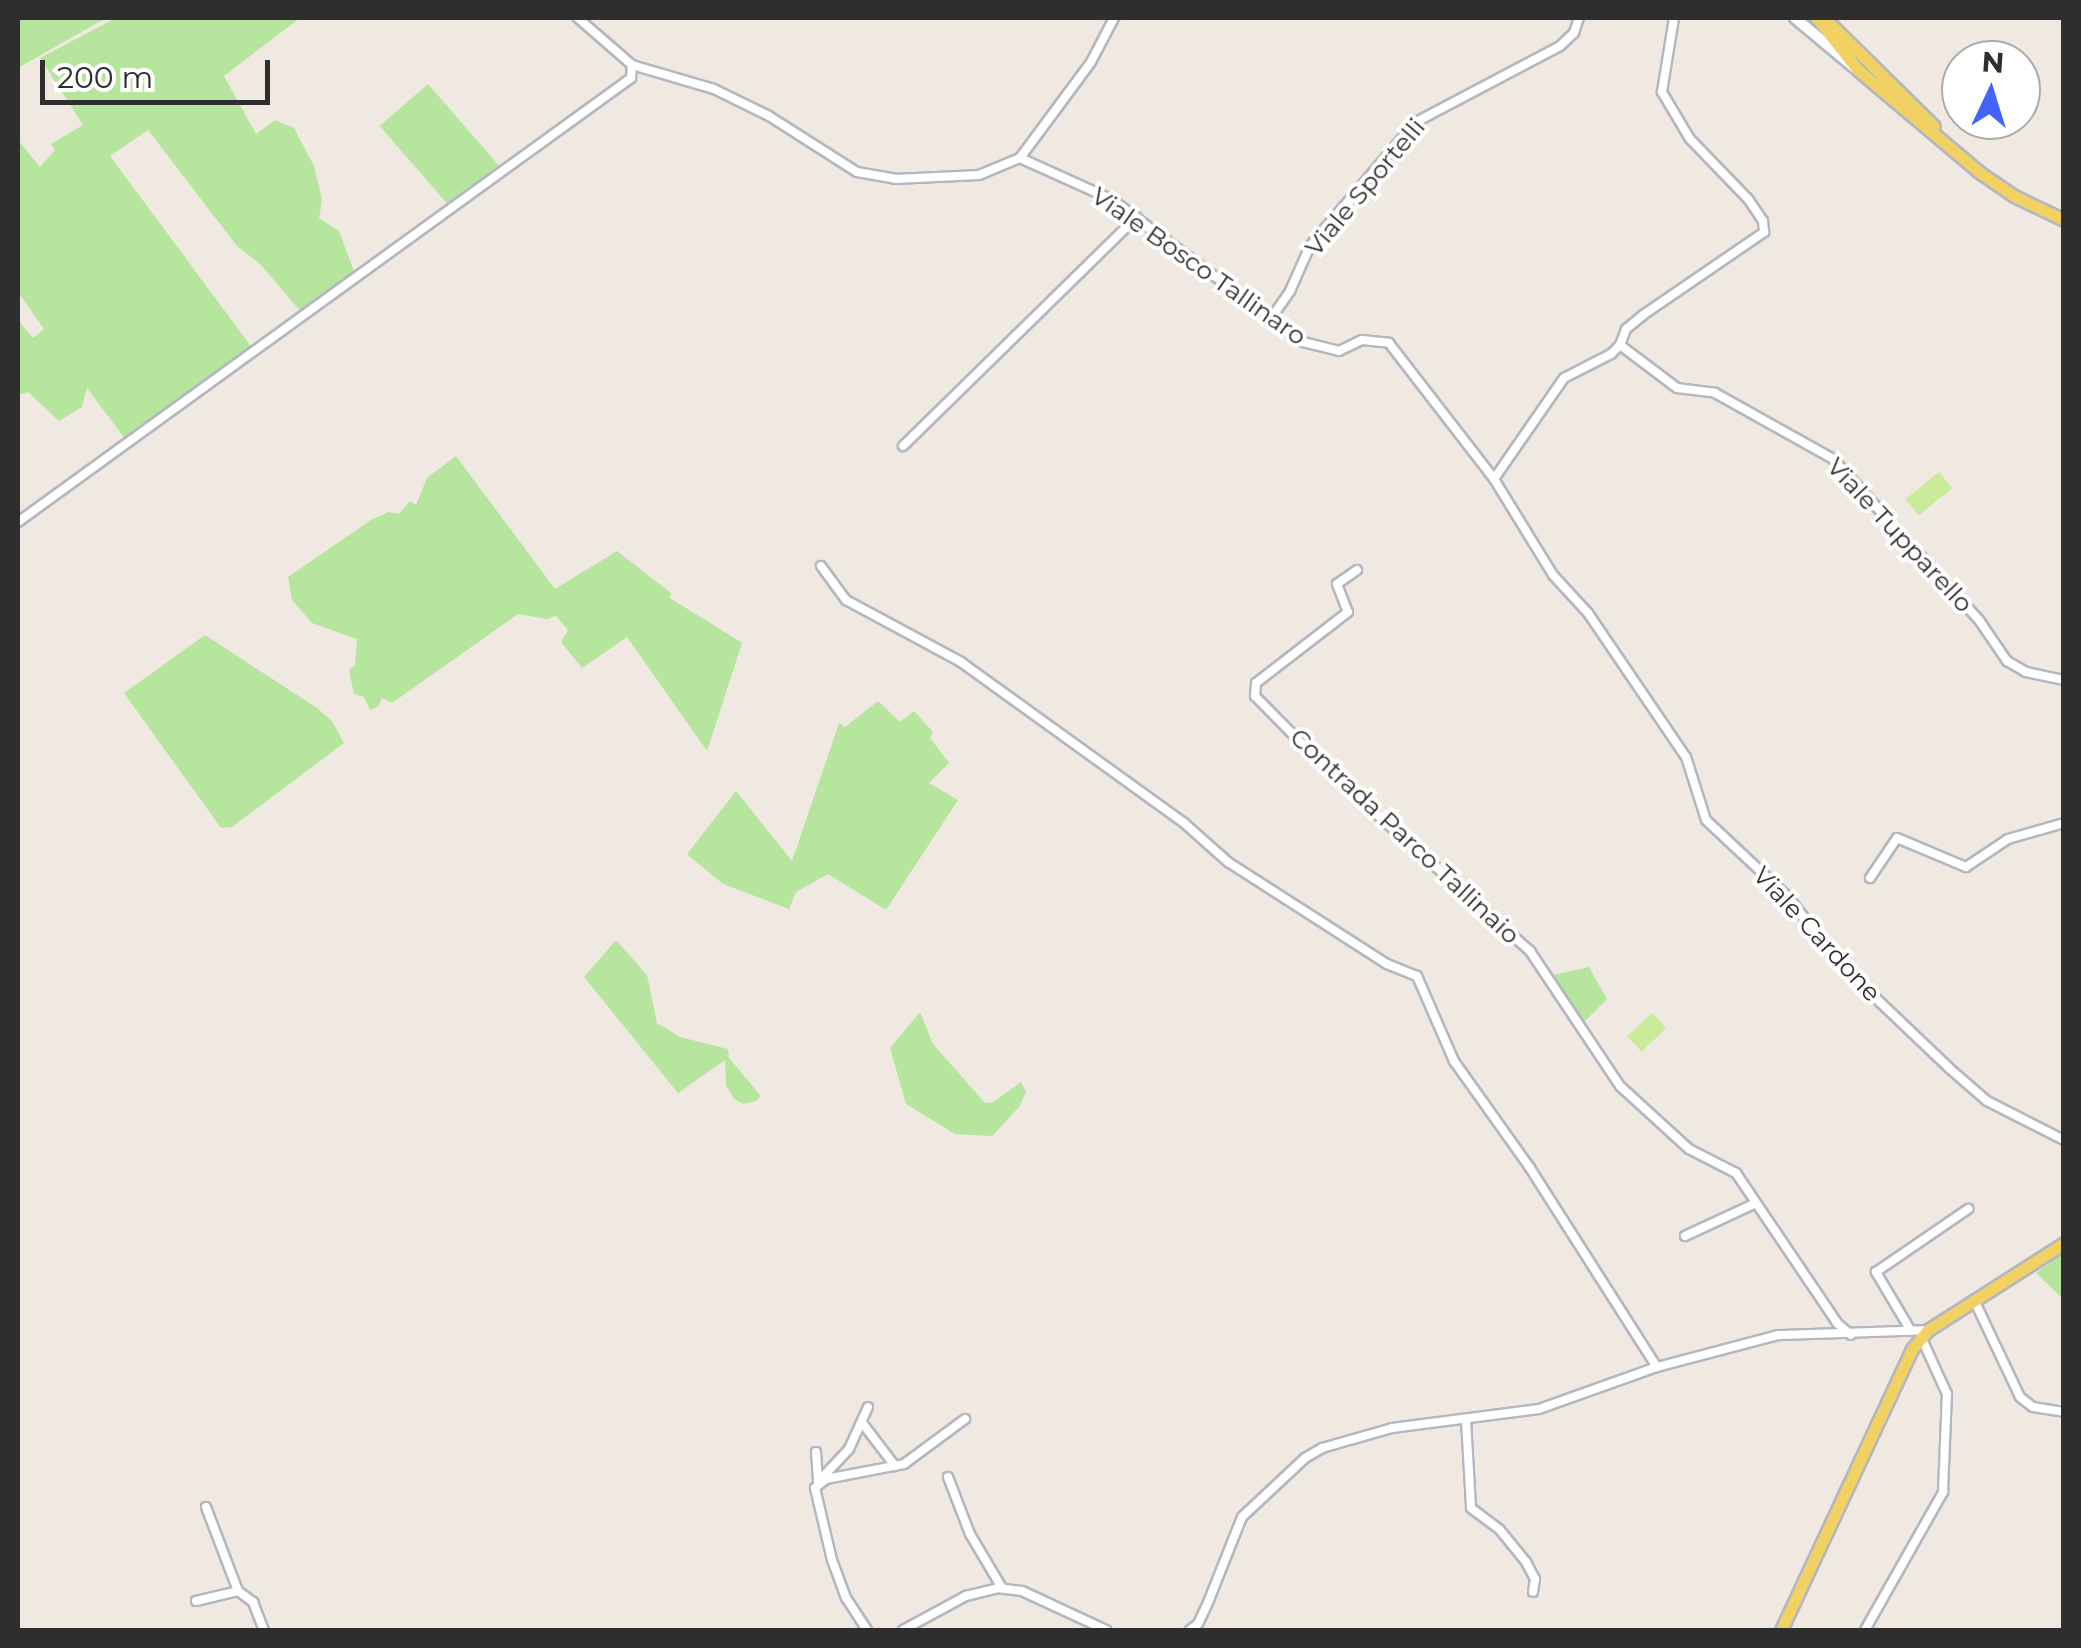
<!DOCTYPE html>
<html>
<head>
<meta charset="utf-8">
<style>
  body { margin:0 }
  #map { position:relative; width:2081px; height:1648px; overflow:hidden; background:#efe9e1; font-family:Montserrat,sans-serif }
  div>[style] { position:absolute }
  .green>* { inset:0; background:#b6e59e; transform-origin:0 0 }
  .pitch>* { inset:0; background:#c9ec9a; transform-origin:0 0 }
  .roads { filter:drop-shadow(2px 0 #b4b7c1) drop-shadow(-2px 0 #b4b7c1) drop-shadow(0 2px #b4b7c1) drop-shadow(0 -2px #b4b7c1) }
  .street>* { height:8px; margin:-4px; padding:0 4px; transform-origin:4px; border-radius:4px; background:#fff }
  .secondary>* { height:10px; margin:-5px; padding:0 5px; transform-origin:5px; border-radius:5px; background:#fff }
  .primary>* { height:11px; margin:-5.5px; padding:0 5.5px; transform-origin:5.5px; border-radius:5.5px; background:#f2d163 }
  span { translate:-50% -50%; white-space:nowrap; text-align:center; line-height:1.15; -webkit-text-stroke:8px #fff; paint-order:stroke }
  .street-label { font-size:25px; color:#2e2e2e }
  .frame { position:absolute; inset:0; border:20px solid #2e2e2e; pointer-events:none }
  .north { position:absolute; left:1941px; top:40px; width:100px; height:100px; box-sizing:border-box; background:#fff; border:2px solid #ababab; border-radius:50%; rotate:4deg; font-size:28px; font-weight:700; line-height:40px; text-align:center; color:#2e2e2e }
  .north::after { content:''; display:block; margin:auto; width:35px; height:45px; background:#4264fb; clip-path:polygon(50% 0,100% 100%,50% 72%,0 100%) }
  .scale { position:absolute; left:40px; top:60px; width:230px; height:45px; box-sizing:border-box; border:5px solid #2e2e2e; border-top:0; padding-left:12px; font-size:30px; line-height:35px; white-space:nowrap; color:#2e2e2e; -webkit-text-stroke:8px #fff; paint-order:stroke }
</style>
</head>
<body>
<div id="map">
  <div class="green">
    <div style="clip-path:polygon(18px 18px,106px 18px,18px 68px)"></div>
    <div style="clip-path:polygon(116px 18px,300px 18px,224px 76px,256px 134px,275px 120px,294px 128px,314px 166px,322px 200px,319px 218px,339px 231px,355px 274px,302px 313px,260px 264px,237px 246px,148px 130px,110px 156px,253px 349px,126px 440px,87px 388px,82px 407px,59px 421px,28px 392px,18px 395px,18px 320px,33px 338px,44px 329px,18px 292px,18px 140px,40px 167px,55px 150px,51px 144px,83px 125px,40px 58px)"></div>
    <div style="left:428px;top:84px;width:111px;height:64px;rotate:49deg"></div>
    <div style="clip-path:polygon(456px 456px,555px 589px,617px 551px,671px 593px,670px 598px,742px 643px,707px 751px,627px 637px,582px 668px,561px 642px,568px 630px,556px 616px,547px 619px,518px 614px,392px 703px,382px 698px,379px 706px,370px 710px,364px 697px,354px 694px,349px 670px,355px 665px,357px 639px,312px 623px,292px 600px,288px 577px,371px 520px,388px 512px,399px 514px,410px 501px,416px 505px,427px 478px)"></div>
    <div style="clip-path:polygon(205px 635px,317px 708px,332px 721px,344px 743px,232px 827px,221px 828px,124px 693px)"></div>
    <div style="clip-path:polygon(878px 701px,900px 722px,914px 711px,933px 732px,930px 738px,949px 763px,929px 783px,958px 800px,886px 910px,828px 874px,796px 892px,789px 909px,723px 884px,687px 854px,736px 791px,792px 861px,839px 723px,845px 727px)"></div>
    <div style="clip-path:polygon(616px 940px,647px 975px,657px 1023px,680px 1037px,728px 1049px,729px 1058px,761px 1096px,756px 1101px,743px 1104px,734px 1099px,726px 1085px,725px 1060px,678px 1093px,584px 977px)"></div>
    <div style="clip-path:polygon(1589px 967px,1607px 999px,1583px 1023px,1548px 976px)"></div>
    <div style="clip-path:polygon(920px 1012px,933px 1044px,985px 1103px,993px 1102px,1021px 1082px,1026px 1092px,1019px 1107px,992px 1136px,955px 1134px,906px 1104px,890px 1048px)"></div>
    <div style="clip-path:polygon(2063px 1253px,2063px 1299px,2036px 1273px)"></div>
  </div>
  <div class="pitch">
    <div style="left:1939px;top:472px;width:21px;height:43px;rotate:51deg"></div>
    <div style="left:1652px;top:1013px;width:21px;height:34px;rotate:47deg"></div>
  </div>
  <div class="roads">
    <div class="street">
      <div style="left:578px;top:18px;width:72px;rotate:41deg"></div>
      <div style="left:632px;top:65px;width:85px;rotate:16.3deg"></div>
      <div style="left:714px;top:89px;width:61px;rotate:26.1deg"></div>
      <div style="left:769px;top:116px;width:104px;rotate:32.5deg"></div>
      <div style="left:857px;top:172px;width:39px;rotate:10deg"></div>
      <div style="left:895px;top:179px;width:84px;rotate:-2.7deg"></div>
      <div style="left:979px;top:175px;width:44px;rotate:-22.5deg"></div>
      <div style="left:1020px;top:158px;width:100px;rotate:24.3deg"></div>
      <div style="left:1111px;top:199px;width:239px;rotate:36.7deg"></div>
      <div style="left:1303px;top:342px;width:37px;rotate:14deg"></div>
      <div style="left:1339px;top:351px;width:25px;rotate:-26deg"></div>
      <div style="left:1362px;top:340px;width:27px;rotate:6deg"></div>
      <div style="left:1389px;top:343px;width:172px;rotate:52.3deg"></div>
      <div style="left:1494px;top:479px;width:113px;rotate:58.4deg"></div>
      <div style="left:1553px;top:575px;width:52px;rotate:47.4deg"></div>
      <div style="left:1588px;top:613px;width:174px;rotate:55.8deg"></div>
      <div style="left:1686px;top:757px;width:66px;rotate:72.4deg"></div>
      <div style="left:1706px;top:820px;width:112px;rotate:43.2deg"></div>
      <div style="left:1788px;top:897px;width:86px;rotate:52.1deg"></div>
      <div style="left:1841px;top:965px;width:149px;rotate:43.6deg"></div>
      <div style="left:1949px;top:1068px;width:50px;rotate:41deg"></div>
      <div style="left:1987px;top:1101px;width:86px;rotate:26.9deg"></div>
      <div style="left:1020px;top:158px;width:119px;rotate:-53.5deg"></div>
      <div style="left:1091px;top:62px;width:50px;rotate:-62.4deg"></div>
      <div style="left:1272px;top:317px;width:32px;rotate:-55deg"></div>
      <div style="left:1290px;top:291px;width:49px;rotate:-66deg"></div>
      <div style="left:1310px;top:246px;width:163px;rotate:-49.5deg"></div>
      <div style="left:1416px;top:122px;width:163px;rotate:-27.8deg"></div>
      <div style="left:1560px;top:46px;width:19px;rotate:-43deg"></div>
      <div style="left:1574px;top:33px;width:16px;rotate:-72deg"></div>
      <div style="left:1620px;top:345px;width:71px;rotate:37deg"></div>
      <div style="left:1677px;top:388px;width:38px;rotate:7deg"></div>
      <div style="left:1715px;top:393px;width:135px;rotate:29.2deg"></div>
      <div style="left:1833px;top:459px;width:217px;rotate:47.8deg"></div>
      <div style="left:1979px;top:620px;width:50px;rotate:55.7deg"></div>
      <div style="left:2007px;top:661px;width:22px;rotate:30deg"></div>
      <div style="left:2026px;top:672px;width:39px;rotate:12deg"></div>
      <div style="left:903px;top:446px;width:327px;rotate:-44.4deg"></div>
      <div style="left:1494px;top:479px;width:123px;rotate:-55.3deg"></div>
      <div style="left:1564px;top:378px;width:53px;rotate:-27.1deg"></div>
      <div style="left:1611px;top:354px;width:13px;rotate:-45deg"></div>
      <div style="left:1620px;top:345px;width:17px;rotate:-69deg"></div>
      <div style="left:1626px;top:329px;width:22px;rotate:-39deg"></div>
      <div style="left:1643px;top:315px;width:147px;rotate:-34.4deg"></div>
      <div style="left:1764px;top:232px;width:11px;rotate:-95deg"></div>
      <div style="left:1763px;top:221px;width:27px;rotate:-124deg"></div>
      <div style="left:1748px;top:199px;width:83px;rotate:-134deg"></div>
      <div style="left:1690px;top:139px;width:55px;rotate:-120.8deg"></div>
      <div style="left:1662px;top:92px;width:75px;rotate:-80.8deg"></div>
      <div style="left:18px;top:522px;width:757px;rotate:-35.92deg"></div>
      <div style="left:631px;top:78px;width:13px;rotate:-86deg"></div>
      <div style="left:821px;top:566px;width:42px;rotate:53.7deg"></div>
      <div style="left:846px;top:600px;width:131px;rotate:28.3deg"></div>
      <div style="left:961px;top:662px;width:275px;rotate:35.8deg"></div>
      <div style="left:1184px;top:823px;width:59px;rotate:41.6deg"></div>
      <div style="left:1228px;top:862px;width:189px;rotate:32.7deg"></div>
      <div style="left:1387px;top:964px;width:32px;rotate:22deg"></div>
      <div style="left:1417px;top:976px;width:93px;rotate:66.5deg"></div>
      <div style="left:1454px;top:1061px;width:131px;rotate:54.6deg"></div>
      <div style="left:1530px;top:1168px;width:236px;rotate:57.5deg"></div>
      <div style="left:1357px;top:570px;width:24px;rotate:145deg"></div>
      <div style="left:1337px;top:584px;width:30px;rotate:69deg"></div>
      <div style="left:1348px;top:612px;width:116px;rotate:142.3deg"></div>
      <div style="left:1256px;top:683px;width:13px;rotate:94deg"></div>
      <div style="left:1255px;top:696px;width:110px;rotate:45.4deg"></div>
      <div style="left:1332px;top:774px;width:266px;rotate:41.8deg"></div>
      <div style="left:1530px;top:951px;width:162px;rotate:56.3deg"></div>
      <div style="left:1620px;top:1086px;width:93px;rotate:42.4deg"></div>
      <div style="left:1689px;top:1149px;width:53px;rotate:27.1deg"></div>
      <div style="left:1736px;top:1173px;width:181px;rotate:56deg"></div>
      <div style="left:1837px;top:1323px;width:18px;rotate:41deg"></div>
      <div style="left:1870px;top:878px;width:48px;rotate:-56deg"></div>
      <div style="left:1897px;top:838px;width:75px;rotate:22.8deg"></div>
      <div style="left:1966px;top:867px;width:50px;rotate:-33.7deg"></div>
      <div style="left:2008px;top:839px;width:58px;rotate:-15.9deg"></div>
      <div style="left:1685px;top:1236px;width:78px;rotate:-24.9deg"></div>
      <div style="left:1974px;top:1300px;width:107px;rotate:64.6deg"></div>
      <div style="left:2020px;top:1397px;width:16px;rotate:38deg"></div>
      <div style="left:2033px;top:1407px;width:31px;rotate:9deg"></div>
      <div style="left:1911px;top:1331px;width:69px;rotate:-120.7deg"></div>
      <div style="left:1876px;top:1272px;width:112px;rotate:-34.4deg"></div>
      <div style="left:1466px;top:1420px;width:88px;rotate:86.7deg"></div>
      <div style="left:1471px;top:1508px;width:36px;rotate:37deg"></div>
      <div style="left:1500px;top:1530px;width:41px;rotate:50.9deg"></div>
      <div style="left:1526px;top:1562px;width:19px;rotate:62deg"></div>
      <div style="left:1535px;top:1579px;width:13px;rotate:99deg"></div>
      <div style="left:863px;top:1424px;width:53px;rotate:52.7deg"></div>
      <div style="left:816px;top:1452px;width:30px;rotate:86deg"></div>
      <div style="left:818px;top:1482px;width:45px;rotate:-46.8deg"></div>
      <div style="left:849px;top:1449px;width:46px;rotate:-65.7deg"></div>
      <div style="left:948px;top:1477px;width:61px;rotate:68.9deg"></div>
      <div style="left:970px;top:1534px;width:63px;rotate:59.3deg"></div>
      <div style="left:206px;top:1507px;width:90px;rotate:69.1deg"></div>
      <div style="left:238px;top:1591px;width:19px;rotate:36deg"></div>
      <div style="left:253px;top:1602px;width:30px;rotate:69deg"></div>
      <div style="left:196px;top:1601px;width:43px;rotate:-13.4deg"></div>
      <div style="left:867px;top:1630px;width:38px;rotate:-123deg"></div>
      <div style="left:846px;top:1598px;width:40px;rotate:-110.2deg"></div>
      <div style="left:832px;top:1560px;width:74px;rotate:-103.3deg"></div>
      <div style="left:815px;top:1488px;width:14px;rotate:-39deg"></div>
      <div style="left:826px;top:1479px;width:79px;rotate:-10.9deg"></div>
      <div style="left:904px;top:1464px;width:76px;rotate:-36.4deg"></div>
      <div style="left:903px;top:1630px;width:72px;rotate:-28.4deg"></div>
      <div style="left:966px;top:1596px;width:32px;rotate:-14deg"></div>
      <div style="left:997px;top:1588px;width:25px;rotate:7deg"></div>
      <div style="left:1022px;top:1591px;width:93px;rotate:24.9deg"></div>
      <div style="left:1190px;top:1630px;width:10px;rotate:-37deg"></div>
      <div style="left:1198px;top:1624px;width:26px;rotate:-65deg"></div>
      <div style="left:1209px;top:1600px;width:89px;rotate:-68.3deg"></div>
      <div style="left:1242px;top:1517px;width:86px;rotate:-43.1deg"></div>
      <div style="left:1305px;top:1458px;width:20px;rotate:-30deg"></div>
      <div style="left:1322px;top:1448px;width:73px;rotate:-15.9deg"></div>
      <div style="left:1392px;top:1428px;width:148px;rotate:-7.4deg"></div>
      <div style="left:1539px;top:1409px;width:125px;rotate:-19.6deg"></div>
      <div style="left:1657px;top:1367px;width:125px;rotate:-14.8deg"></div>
      <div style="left:1778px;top:1335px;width:150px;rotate:-1.9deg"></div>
      <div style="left:1865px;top:1630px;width:159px;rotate:-60.5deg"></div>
      <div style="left:1943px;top:1492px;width:98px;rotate:-87.7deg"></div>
      <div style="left:1947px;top:1394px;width:63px;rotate:-114.5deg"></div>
    </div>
    <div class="secondary">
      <div style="left:1795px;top:18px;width:78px;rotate:39.8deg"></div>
    </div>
    <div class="primary">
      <div style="left:1817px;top:18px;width:66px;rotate:51.7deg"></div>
      <div style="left:1858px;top:70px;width:158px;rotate:40.1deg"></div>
      <div style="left:1979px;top:172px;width:42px;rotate:34.4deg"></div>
      <div style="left:2014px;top:196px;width:55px;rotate:25.6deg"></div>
      <div style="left:1826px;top:20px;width:151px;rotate:44.5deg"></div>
      <div style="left:1781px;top:1630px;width:310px;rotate:-65deg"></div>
      <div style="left:1912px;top:1349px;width:25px;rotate:-50deg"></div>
      <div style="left:1928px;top:1330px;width:161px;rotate:-32.6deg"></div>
    </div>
  </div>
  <div class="street-label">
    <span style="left:1365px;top:187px;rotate:-50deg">Viale Sportelli</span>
    <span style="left:1199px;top:266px;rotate:35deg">Viale Bosco Tallinaro</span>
    <span style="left:1900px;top:535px;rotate:47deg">Viale Tupparello</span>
    <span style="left:1405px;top:836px;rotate:43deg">Contrada Parco Tallinaio</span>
    <span style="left:1817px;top:934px;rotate:47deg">Viale Cardone</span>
  </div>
  <div class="frame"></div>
  <div class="north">N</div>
  <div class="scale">200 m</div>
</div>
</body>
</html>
